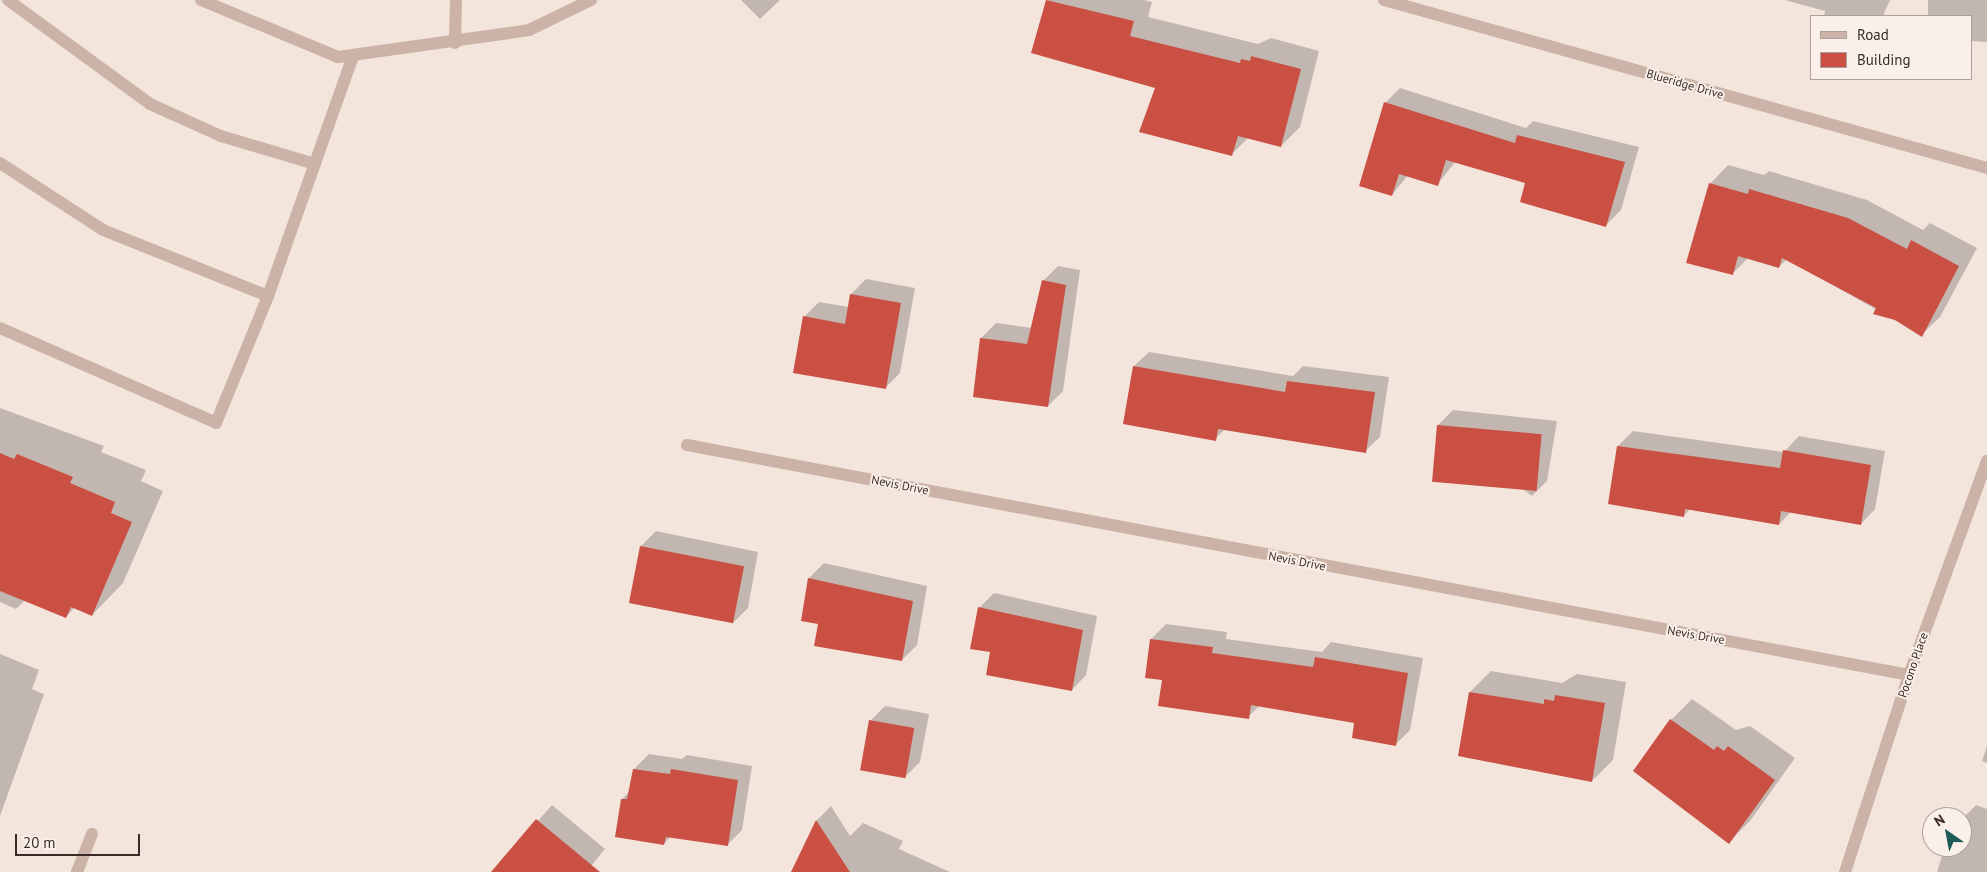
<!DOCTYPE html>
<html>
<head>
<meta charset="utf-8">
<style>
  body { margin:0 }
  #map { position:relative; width:1987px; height:872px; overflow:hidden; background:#f3e5dc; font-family:"PT Sans",sans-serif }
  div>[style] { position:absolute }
  .shadow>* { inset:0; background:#0003 }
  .building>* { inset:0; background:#ca5043; transform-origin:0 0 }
  .minor>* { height:12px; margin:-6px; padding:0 6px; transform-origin:6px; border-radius:6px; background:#ccb3a7 }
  span { translate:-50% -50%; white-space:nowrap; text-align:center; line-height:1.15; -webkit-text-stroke:4px #faf0e9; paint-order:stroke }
  .street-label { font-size:12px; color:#382b28 }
  .legend { position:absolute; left:1810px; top:15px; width:162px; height:65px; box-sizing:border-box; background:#faf0e9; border:1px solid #aca19c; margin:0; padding:6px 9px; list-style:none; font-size:15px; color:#382b28 }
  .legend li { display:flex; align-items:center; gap:10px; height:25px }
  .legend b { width:25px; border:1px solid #aca19c }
  .north { position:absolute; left:1922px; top:807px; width:50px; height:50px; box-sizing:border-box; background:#faf0e9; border:1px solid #aca19c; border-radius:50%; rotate:327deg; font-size:14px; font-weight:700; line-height:20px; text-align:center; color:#382b28 }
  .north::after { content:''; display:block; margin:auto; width:18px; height:22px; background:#1c5b56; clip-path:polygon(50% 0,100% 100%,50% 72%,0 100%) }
  .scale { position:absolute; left:15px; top:834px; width:125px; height:22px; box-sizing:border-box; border:2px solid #382b28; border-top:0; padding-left:6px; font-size:15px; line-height:18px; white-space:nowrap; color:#382b28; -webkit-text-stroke:4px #faf0e9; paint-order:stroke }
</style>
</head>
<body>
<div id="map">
  <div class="shadow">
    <div style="clip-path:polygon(741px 0,780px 0,760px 19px)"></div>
    <div style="clip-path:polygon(1048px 0,1144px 0,1152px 2px,1148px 17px,1258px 44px,1271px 38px,1319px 51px,1300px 127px,1281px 146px,1249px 137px,1232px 154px,1156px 87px,1033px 52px)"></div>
    <div style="clip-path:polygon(1785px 0,1890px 0,1883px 16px,1824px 16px,1825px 11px)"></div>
    <div style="clip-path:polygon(1928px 0,1987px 0,1987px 42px,1971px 41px,1971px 16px,1928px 16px)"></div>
    <div style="clip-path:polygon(1400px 88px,1526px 128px,1533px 121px,1639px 147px,1621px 210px,1606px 225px,1527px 182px,1455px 162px,1438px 184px,1408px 175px,1392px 195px,1385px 103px)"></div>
    <div style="clip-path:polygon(1728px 165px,1764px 175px,1769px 171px,1867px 200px,1923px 230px,1930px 223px,1977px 248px,1940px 317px,1921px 335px,1787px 259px,1779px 267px,1748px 258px,1732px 274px,1710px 184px)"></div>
    <div style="clip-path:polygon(1058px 266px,1080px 270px,1063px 391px,1048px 406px,974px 396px,981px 338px,996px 323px,1032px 328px,1043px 281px)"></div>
    <div style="clip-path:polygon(866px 279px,915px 288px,900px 373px,885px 388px,804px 317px,819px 302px,849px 307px,851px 294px)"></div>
    <div style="clip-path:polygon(1149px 352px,1293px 376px,1303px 366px,1389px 377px,1380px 437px,1365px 451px,1225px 429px,1215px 439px,1134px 366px)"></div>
    <div style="clip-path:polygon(0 408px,104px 446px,101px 452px,146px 470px,141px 481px,163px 491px,123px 583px,92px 615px,75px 607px,66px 617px,25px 600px,16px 609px,0 602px)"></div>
    <div style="clip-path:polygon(1453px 410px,1557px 421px,1547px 481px,1532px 496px,1438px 425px)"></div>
    <div style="clip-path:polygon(1633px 431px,1784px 452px,1799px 436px,1885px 451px,1875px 509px,1861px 524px,1791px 512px,1779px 524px,1691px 508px,1684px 516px,1618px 446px)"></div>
    <div style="clip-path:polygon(656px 531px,758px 552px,748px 608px,733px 623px,641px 546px)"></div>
    <div style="clip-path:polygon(824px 563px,927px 586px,917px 645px,902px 660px,819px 623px,809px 578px)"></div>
    <div style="clip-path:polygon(994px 593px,1097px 616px,1086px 675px,1072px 690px,979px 608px)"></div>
    <div style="clip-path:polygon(1166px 624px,1227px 632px,1226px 639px,1322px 652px,1331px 642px,1423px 658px,1410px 730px,1395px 745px,1356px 722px,1260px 705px,1248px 717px,1164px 679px,1151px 639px)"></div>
    <div style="clip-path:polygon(0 654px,39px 670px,32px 689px,44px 694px,0 816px)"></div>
    <div style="clip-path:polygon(1491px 671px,1562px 683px,1577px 674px,1626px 682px,1613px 760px,1592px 781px,1470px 692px)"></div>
    <div style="clip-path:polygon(1692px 699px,1736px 730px,1750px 726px,1795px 758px,1750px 821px,1729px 842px,1671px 720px)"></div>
    <div style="clip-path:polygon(885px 706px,929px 714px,920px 762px,905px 777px,870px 721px)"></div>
    <div style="clip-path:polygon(1987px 746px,1987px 763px,1982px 761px)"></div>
    <div style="clip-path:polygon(649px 754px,682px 759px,687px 755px,752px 766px,742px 830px,727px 845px,671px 836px,664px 844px,622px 799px,629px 792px,634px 769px)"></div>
    <div style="clip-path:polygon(552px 805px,605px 849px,586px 872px,493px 872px)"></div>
    <div style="clip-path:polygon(1976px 805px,1987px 809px,1987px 872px,1937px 872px,1942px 856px,1951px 847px,1962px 847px,1962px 819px)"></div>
    <div style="clip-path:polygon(831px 806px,850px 836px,863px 823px,903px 841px,899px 849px,950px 872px,792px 872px,817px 820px)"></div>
  </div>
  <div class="building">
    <div style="clip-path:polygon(1046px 0,1134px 21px,1130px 36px,1240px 63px,1241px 59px,1250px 61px,1251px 56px,1301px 69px,1281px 147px,1238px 136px,1232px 156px,1139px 132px,1155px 88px,1031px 53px)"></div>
    <div style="clip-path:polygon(1384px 102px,1515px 143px,1517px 135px,1625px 162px,1606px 227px,1520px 202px,1525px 183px,1446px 160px,1438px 186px,1399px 174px,1392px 196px,1359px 186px)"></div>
    <div style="clip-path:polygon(1709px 183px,1748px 194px,1749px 189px,1848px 218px,1907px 249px,1911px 240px,1959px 266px,1922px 337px,1895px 320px,1873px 314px,1876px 308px,1782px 258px,1779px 268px,1738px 256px,1733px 275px,1686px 263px)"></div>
    <div style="clip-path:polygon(1042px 280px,1066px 285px,1048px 407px,973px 397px,980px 338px,1027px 344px)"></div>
    <div style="clip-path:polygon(850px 294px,901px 303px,886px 389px,793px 373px,803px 316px,845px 324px)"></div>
    <div style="clip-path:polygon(1133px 366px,1285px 392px,1287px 381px,1375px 392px,1366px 453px,1218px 429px,1216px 441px,1123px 424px)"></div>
    <div style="left:1437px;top:425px;width:105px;height:57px;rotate:5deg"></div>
    <div style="clip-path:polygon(1617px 446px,1780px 468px,1783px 450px,1871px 465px,1861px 525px,1781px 511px,1779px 525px,1685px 509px,1684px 517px,1608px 504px)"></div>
    <div style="clip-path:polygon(0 453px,14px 459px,17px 454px,73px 477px,70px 483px,115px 502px,111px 513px,132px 522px,92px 616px,71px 607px,66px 618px,0 591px)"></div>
    <div style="left:640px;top:546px;width:106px;height:58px;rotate:11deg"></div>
    <div style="clip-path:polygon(808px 578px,913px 601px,902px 661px,814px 646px,818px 624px,801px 621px)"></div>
    <div style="clip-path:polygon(978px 607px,1083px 630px,1072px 691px,986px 675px,990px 652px,970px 649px)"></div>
    <div style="clip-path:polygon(1150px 639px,1213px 647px,1212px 653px,1313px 667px,1315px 657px,1408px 673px,1396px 746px,1352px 738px,1354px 723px,1251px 705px,1249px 719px,1158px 706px,1162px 680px,1145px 678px)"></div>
    <div style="clip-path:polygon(1469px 692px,1544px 704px,1544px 699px,1554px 701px,1555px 695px,1605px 703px,1592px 782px,1458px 756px)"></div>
    <div style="clip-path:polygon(1670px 719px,1714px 750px,1717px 746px,1724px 751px,1728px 746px,1775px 780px,1729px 844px,1633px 771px)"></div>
    <div style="left:869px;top:720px;width:46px;height:51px;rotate:10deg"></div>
    <div style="clip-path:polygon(633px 769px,670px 774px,671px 769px,738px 780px,728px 846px,666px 837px,664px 845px,615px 837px,621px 799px,627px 799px)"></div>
    <div style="clip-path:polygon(536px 819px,600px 872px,491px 872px)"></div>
    <div style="clip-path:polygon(816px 820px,850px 872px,791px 872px)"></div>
  </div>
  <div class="minor">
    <div style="left:8px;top:0;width:176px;rotate:36.2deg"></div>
    <div style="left:150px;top:104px;width:78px;rotate:24.3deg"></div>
    <div style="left:221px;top:136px;width:98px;rotate:16.6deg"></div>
    <div style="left:201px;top:0;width:148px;rotate:22.6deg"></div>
    <div style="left:338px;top:57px;width:193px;rotate:-8deg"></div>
    <div style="left:529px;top:30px;width:69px;rotate:-25.8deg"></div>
    <div style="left:1384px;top:0;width:626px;rotate:15.57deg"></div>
    <div style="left:455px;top:43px;width:43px;rotate:-88.7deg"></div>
    <div style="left:0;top:163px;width:123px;rotate:33deg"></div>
    <div style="left:103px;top:230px;width:178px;rotate:21.8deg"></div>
    <div style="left:268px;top:296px;width:255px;rotate:-70.5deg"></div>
    <div style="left:0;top:328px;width:236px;rotate:23.7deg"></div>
    <div style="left:216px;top:423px;width:137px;rotate:-67.7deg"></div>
    <div style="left:687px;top:445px;width:1243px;rotate:10.66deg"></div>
    <div style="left:77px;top:872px;width:41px;rotate:-68.5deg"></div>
    <div style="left:1845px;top:872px;width:207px;rotate:-72deg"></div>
    <div style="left:1909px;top:675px;width:228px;rotate:-70deg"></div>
  </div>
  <div class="street-label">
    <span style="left:1685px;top:84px;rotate:16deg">Blueridge Drive</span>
    <span style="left:900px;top:485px;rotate:11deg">Nevis Drive</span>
    <span style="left:1297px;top:561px;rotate:11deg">Nevis Drive</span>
    <span style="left:1696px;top:635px;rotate:10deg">Nevis Drive</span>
    <span style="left:1913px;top:665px;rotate:-71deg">Pocono Place</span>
  </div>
  <ul class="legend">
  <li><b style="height:6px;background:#ccb3a7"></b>Road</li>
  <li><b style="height:14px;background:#ca5043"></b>Building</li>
  </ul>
  <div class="north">N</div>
  <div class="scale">20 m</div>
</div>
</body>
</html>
